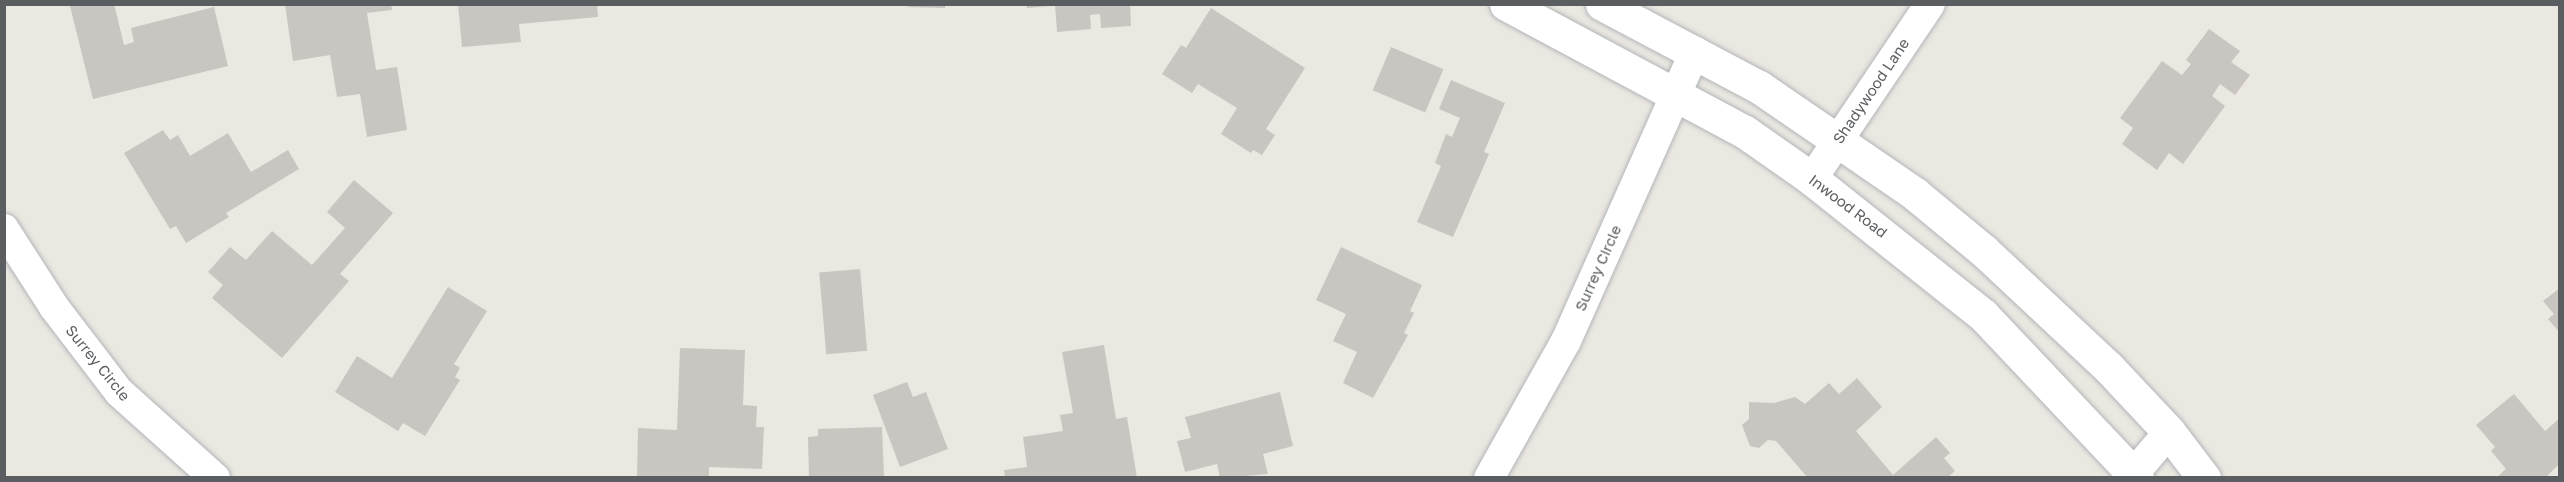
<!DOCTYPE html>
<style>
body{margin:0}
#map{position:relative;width:2564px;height:482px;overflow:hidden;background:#ebe8e2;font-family:"Golos Text",sans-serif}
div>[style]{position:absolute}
.building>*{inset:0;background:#c9c5c1;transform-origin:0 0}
.roads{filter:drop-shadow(0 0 2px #b3b5b8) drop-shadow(0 0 2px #b3b5b8)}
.minor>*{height:30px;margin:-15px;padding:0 15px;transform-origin:15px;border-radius:15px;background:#fff}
.secondary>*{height:33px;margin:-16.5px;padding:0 16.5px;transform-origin:16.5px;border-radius:16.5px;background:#fff}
span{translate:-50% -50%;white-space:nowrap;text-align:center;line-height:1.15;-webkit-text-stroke:6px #fff;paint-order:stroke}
.street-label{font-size:15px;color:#5b5e61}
.frame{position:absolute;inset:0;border:6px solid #5b5e61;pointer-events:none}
</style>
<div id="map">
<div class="building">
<div style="clip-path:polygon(77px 4px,114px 4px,124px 45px,134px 42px,131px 28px,214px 7px,228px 66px,93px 99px,70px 6px)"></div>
<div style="clip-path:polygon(285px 4px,391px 4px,392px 10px,367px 13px,376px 70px,397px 67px,407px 130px,367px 137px,360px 94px,337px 97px,330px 55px,293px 61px)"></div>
<div style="clip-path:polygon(458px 4px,597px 4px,598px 17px,519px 24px,521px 42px,462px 47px)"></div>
<div style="clip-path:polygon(908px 4px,945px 4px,945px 8px,908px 7px)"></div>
<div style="clip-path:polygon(1027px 4px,1050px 4px,1050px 6px,1027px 8px)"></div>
<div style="clip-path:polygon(1055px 4px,1130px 4px,1131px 26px,1101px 28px,1100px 14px,1090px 15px,1091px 29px,1057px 32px)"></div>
<div style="clip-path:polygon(1211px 8px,1305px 68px,1266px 129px,1275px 135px,1262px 155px,1253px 150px,1251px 153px,1221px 134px,1237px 108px,1198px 84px,1192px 93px,1162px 74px,1181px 45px,1186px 48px)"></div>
<div style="clip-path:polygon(2209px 29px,2240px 51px,2231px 62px,2250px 75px,2235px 95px,2220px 84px,2212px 96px,2225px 106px,2183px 164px,2169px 153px,2157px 170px,2122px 144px,2133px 128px,2120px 118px,2162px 61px,2182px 75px,2191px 64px,2186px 60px)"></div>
<div style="left:1391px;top:47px;width:57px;height:47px;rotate:23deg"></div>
<div style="clip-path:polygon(1451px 80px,1505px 103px,1484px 152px,1489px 154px,1453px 237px,1417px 222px,1441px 166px,1435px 163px,1446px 134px,1452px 137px,1460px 118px,1439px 109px)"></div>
<div style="clip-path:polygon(163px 130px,170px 140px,178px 135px,190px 156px,228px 133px,251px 172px,288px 150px,299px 169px,226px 213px,229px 217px,186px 243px,176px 226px,170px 229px,124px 153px)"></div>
<div style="clip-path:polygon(354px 180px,393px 213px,340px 274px,349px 281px,282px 358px,212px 298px,223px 285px,208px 272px,230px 247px,246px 260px,272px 231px,312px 265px,345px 228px,327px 212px)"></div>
<div style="clip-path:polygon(1341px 247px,1422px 285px,1410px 311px,1414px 313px,1404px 333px,1408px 335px,1373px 398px,1343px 383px,1357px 352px,1333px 341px,1346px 314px,1316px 300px)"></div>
<div style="left:860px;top:269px;width:82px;height:41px;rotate:85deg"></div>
<div style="clip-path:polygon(448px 287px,487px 311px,454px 364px,460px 368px,455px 377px,460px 380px,425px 436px,403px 423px,398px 431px,335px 392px,357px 356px,392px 378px)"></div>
<div style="clip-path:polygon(2560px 288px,2560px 333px,2548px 319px,2554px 314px,2543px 301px)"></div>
<div style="clip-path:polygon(1104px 345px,1116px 419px,1127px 417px,1137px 478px,1005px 478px,1004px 470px,1027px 467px,1023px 437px,1063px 431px,1060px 415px,1073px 413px,1062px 352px)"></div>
<div style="clip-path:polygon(680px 348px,745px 350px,743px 405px,757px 406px,756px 427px,764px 427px,762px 469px,709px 467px,709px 478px,637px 478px,638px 428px,677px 430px)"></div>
<div style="clip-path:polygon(1857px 378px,1882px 407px,1856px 431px,1893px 475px,1936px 437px,1950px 453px,1944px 458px,1955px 471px,1947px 478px,1808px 478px,1776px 441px,1768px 440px,1759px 448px,1750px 446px,1742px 425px,1749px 419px,1749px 402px,1774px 403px,1795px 397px,1805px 404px,1829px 383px,1839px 394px)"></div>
<div style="clip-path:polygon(907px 382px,913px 397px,926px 392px,948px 449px,900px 467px,873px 395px)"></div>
<div style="clip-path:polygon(1280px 392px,1293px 446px,1263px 454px,1268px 474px,1220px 478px,1217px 464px,1185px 472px,1177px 441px,1191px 438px,1185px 417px)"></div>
<div style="clip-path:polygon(2514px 394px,2545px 431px,2560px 418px,2560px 463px,2545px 478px,2496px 478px,2506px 469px,2491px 451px,2495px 447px,2476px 425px)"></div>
<div style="clip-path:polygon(882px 427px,884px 477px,809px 478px,808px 437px,818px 436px,818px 429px)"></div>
</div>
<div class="roads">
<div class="minor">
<div style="left:1812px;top:179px;width:211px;rotate:-56deg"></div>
<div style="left:4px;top:229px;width:93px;rotate:57.3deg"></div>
<div style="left:54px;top:307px;width:107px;rotate:52.6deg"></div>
<div style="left:119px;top:392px;width:129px;rotate:41.9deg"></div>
<div style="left:1489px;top:478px;width:157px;rotate:-60.7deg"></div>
<div style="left:1566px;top:341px;width:317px;rotate:-66deg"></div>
<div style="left:2130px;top:478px;width:60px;rotate:-49.7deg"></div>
</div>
<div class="secondary">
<div style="left:1506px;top:4px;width:271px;rotate:28.2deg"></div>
<div style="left:1745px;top:132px;width:82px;rotate:35deg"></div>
<div style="left:1812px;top:179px;width:218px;rotate:38.5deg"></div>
<div style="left:1983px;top:315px;width:224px;rotate:46.6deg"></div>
<div style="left:1602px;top:4px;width:178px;rotate:27.9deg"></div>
<div style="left:1759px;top:87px;width:189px;rotate:34.4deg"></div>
<div style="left:1915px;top:194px;width:89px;rotate:39.6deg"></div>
<div style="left:1984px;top:251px;width:170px;rotate:43.1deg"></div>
<div style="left:2108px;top:367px;width:89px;rotate:46.8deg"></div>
<div style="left:2169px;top:432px;width:58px;rotate:52.7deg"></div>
</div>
</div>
<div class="street-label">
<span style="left:1871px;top:91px;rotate:-56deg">Shadywood Lane</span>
<span style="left:1848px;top:206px;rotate:37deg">Inwood Road</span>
<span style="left:1598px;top:268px;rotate:-66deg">Surrey Circle</span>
<span style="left:98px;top:363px;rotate:51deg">Surrey Circle</span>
</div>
<div class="frame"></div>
</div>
